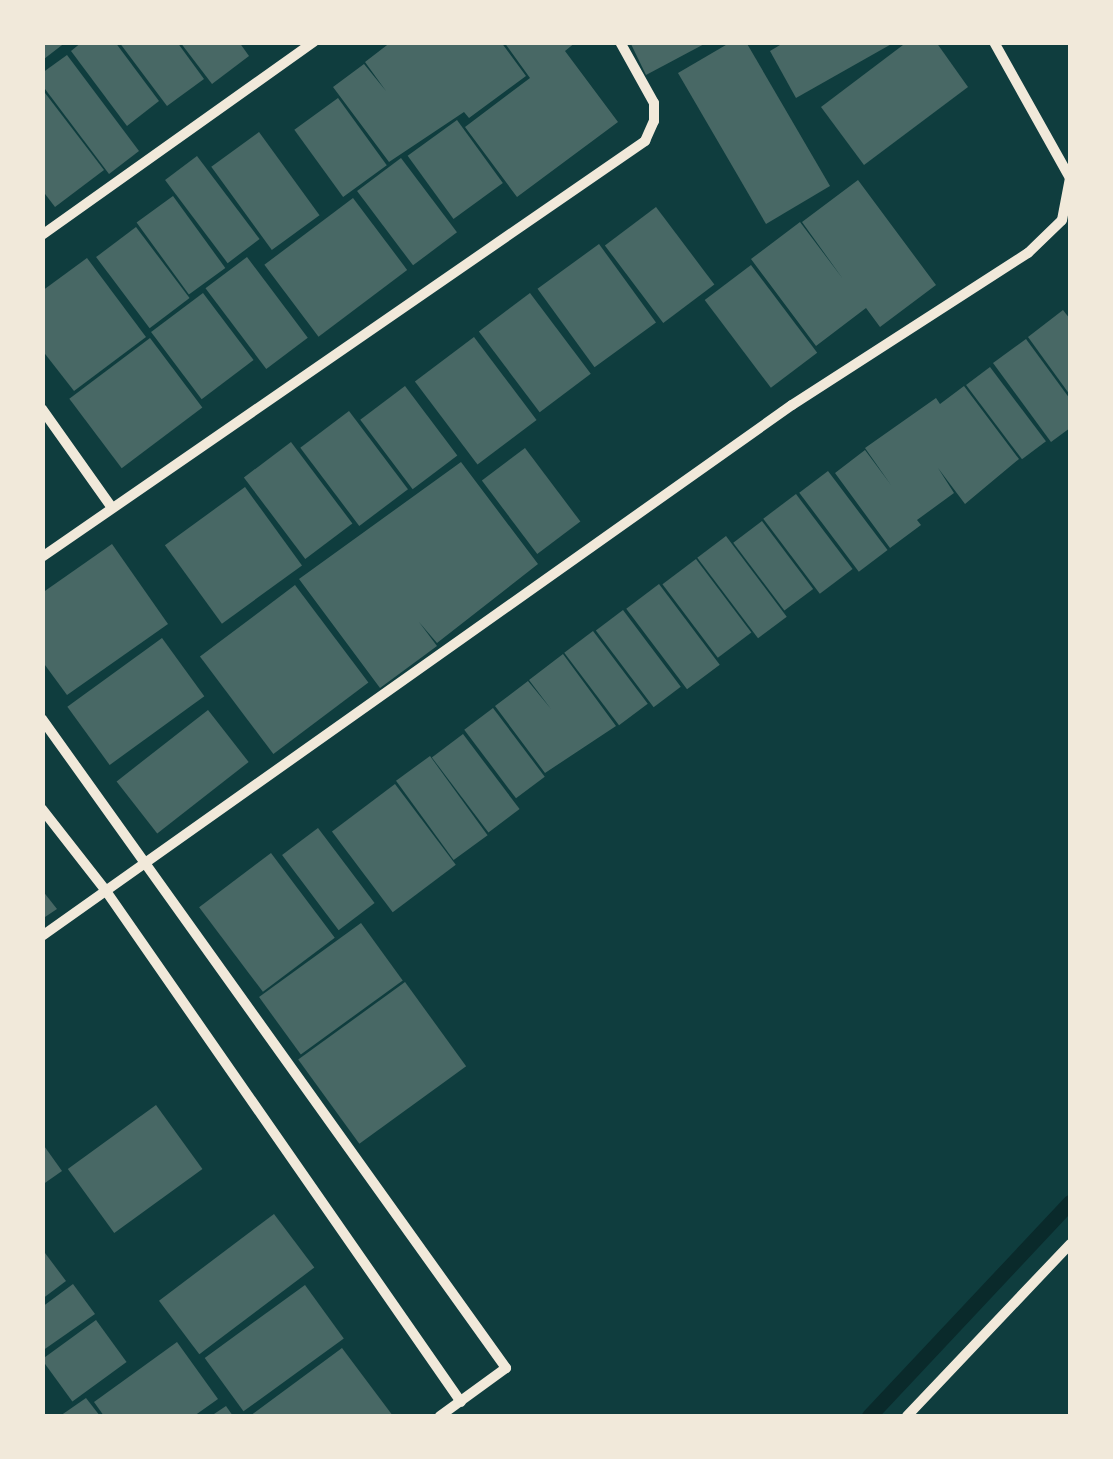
<!DOCTYPE html>
<style>
body{margin:0}
#map{position:relative;width:1113px;height:1459px;overflow:hidden;background:#0f3d3e;font-family:Raleway,sans-serif}
div>[style]{position:absolute}
.stream>*{height:15px;margin:-7.5px;padding:0 7.5px;transform-origin:7.5px;border-radius:7.5px;background:#0a2a2b}
.building>*{inset:0;background:#486865;transform-origin:0 0}
.minor>*{height:10px;margin:-5px;padding:0 5px;transform-origin:5px;border-radius:5px;background:#f1e9da}
span{translate:-50% -50%;white-space:nowrap;text-align:center;line-height:1.15;-webkit-text-stroke:10px #f1e9da;paint-order:stroke}
.frame{position:absolute;inset:0;border:45px solid #f1e9da;pointer-events:none}
</style>
<div id="map">
<div class="stream">
<div style="left:869px;top:1416px;width:294px;rotate:-46.8deg"></div>
</div>
<div class="building">
<div style="clip-path:polygon(42px 42px,66px 42px,44px 59px)"></div>
<div style="clip-path:polygon(82px 42px,115px 42px,159px 101px,127px 126px,71px 51px)"></div>
<div style="clip-path:polygon(119px 42px,177px 42px,204px 79px,167px 106px)"></div>
<div style="clip-path:polygon(180px 42px,239px 42px,249px 56px,212px 84px)"></div>
<div style="clip-path:polygon(391px 42px,501px 42px,526px 76px,469px 118px,464px 112px,389px 162px,333px 87px,364px 64px,386px 91px,365px 62px)"></div>
<div style="clip-path:polygon(504px 42px,576px 42px,565px 51px,618px 122px,517px 197px,465px 127px,530px 78px)"></div>
<div style="clip-path:polygon(630px 42px,708px 42px,646px 75px)"></div>
<div style="clip-path:polygon(731px 42px,746px 42px,830px 186px,766px 224px,678px 73px)"></div>
<div style="clip-path:polygon(785px 42px,895px 42px,796px 98px,770px 51px)"></div>
<div style="clip-path:polygon(907px 42px,936px 42px,968px 87px,864px 165px,821px 107px)"></div>
<div style="clip-path:polygon(67px 55px,139px 151px,109px 174px,42px 85px,42px 73px)"></div>
<div style="clip-path:polygon(42px 89px,104px 170px,55px 207px,42px 190px)"></div>
<div style="left:338px;top:98px;width:83px;height:54px;rotate:54deg"></div>
<div style="left:457px;top:120px;width:78px;height:61px;rotate:54deg"></div>
<div style="left:259px;top:132px;width:103px;height:59px;rotate:54deg"></div>
<div style="left:197px;top:156px;width:104px;height:40px;rotate:53deg"></div>
<div style="left:401px;top:158px;width:93px;height:55px;rotate:53deg"></div>
<div style="clip-path:polygon(858px 180px,936px 285px,880px 327px,866px 308px,816px 346px,751px 259px,800px 222px,843px 279px,802px 222px)"></div>
<div style="left:173px;top:196px;width:89px;height:45px;rotate:54deg"></div>
<div style="left:353px;top:198px;width:90px;height:111px;rotate:53deg"></div>
<div style="left:656px;top:207px;width:97px;height:64px;rotate:53deg"></div>
<div style="left:136px;top:227px;width:89px;height:50px;rotate:53deg"></div>
<div style="left:599px;top:244px;width:97px;height:76px;rotate:54deg"></div>
<div style="left:247px;top:257px;width:101px;height:52px;rotate:53deg"></div>
<div style="clip-path:polygon(87px 258px,146px 337px,74px 391px,42px 350px,42px 291px)"></div>
<div style="left:751px;top:265px;width:110px;height:58px;rotate:53deg"></div>
<div style="left:203px;top:293px;width:84px;height:65px;rotate:53deg"></div>
<div style="left:530px;top:293px;width:101px;height:64px;rotate:53deg"></div>
<div style="clip-path:polygon(1063px 310px,1070px 319px,1070px 395px,1028px 337px)"></div>
<div style="left:474px;top:337px;width:104px;height:74px;rotate:53deg"></div>
<div style="left:150px;top:338px;width:87px;height:101px;rotate:53deg"></div>
<div style="clip-path:polygon(1026px 339px,1070px 399px,1070px 428px,1051px 442px,993px 363px)"></div>
<div style="left:990px;top:367px;width:93px;height:30px;rotate:53deg"></div>
<div style="left:405px;top:386px;width:87px;height:56px;rotate:53deg"></div>
<div style="clip-path:polygon(964px 386px,1019px 459px,965px 504px,938px 468px,954px 493px,917px 520px,921px 525px,890px 548px,835px 473px,865px 450px,891px 485px,865px 448px,936px 398px,940px 404px)"></div>
<div style="left:349px;top:411px;width:98px;height:61px;rotate:53deg"></div>
<div style="left:291px;top:442px;width:102px;height:59px;rotate:53deg"></div>
<div style="left:525px;top:448px;width:92px;height:54px;rotate:53deg"></div>
<div style="clip-path:polygon(461px 462px,538px 564px,437px 643px,419px 622px,437px 646px,380px 688px,299px 579px)"></div>
<div style="left:828px;top:471px;width:99px;height:36px;rotate:53deg"></div>
<div style="left:245px;top:487px;width:97px;height:99px;rotate:54deg"></div>
<div style="left:796px;top:494px;width:94px;height:41px;rotate:53deg"></div>
<div style="left:762px;top:521px;width:85px;height:36px;rotate:53deg"></div>
<div style="left:726px;top:536px;width:101px;height:36px;rotate:53deg"></div>
<div style="clip-path:polygon(112px 544px,168px 624px,67px 695px,42px 661px,42px 593px)"></div>
<div style="left:696px;top:559px;width:92px;height:42px;rotate:53deg"></div>
<div style="left:659px;top:584px;width:101px;height:41px;rotate:53deg"></div>
<div style="left:295px;top:585px;width:122px;height:119px;rotate:53deg"></div>
<div style="left:623px;top:610px;width:96px;height:34px;rotate:53deg"></div>
<div style="left:593px;top:631px;width:91px;height:36px;rotate:53deg"></div>
<div style="left:162px;top:638px;width:72px;height:117px;rotate:54deg"></div>
<div style="clip-path:polygon(563px 654px,616px 726px,545px 773px,495px 706px,528px 681px,551px 709px,529px 680px)"></div>
<div style="left:493px;top:708px;width:86px;height:36px;rotate:53deg"></div>
<div style="left:208px;top:710px;width:66px;height:116px;rotate:52deg"></div>
<div style="left:463px;top:734px;width:94px;height:39px;rotate:53deg"></div>
<div style="left:430px;top:756px;width:98px;height:42px;rotate:54deg"></div>
<div style="left:395px;top:784px;width:101px;height:79px;rotate:53deg"></div>
<div style="left:318px;top:828px;width:94px;height:45px;rotate:53deg"></div>
<div style="left:271px;top:853px;width:106px;height:90px;rotate:53deg"></div>
<div style="clip-path:polygon(42px 890px,57px 909px,42px 919px)"></div>
<div style="left:361px;top:923px;width:71px;height:126px;rotate:54deg"></div>
<div style="left:405px;top:982px;width:104px;height:132px;rotate:54deg"></div>
<div style="left:156px;top:1105px;width:79px;height:109px;rotate:54deg"></div>
<div style="clip-path:polygon(42px 1143px,62px 1171px,42px 1185px)"></div>
<div style="left:274px;top:1214px;width:67px;height:144px;rotate:53deg"></div>
<div style="clip-path:polygon(42px 1249px,66px 1281px,42px 1299px)"></div>
<div style="clip-path:polygon(73px 1284px,95px 1314px,42px 1351px,42px 1307px)"></div>
<div style="left:305px;top:1285px;width:66px;height:124px;rotate:54deg"></div>
<div style="left:96px;top:1320px;width:52px;height:67px;rotate:54deg"></div>
<div style="clip-path:polygon(177px 1342px,218px 1399px,194px 1416px,104px 1416px,94px 1402px)"></div>
<div style="clip-path:polygon(342px 1348px,393px 1416px,250px 1416px)"></div>
<div style="clip-path:polygon(86px 1398px,100px 1416px,60px 1416px)"></div>
<div style="clip-path:polygon(226px 1406px,233px 1416px,211px 1416px)"></div>
</div>
<div class="minor">
<div style="left:42px;top:235px;width:334px;rotate:-35.4deg"></div>
<div style="left:42px;top:409px;width:121px;rotate:54.7deg"></div>
<div style="left:42px;top:557px;width:733px;rotate:-34.6deg"></div>
<div style="left:645px;top:141px;width:22px;rotate:-66deg"></div>
<div style="left:654px;top:121px;width:18px;rotate:-90deg"></div>
<div style="left:654px;top:103px;width:70px;rotate:-119.1deg"></div>
<div style="left:42px;top:719px;width:798px;rotate:54.44deg"></div>
<div style="left:506px;top:1368px;width:82px;rotate:144deg"></div>
<div style="left:42px;top:809px;width:104px;rotate:52deg"></div>
<div style="left:106px;top:891px;width:622px;rotate:55.21deg"></div>
<div style="left:42px;top:936px;width:919px;rotate:-35.3deg"></div>
<div style="left:792px;top:405px;width:281px;rotate:-32.8deg"></div>
<div style="left:1028px;top:253px;width:47px;rotate:-44.1deg"></div>
<div style="left:1062px;top:220px;width:43px;rotate:-79.2deg"></div>
<div style="left:1070px;top:178px;width:156px;rotate:-119.2deg"></div>
<div style="left:907px;top:1416px;width:237px;rotate:-46.5deg"></div>
</div>
<div class="frame"></div>
</div>
